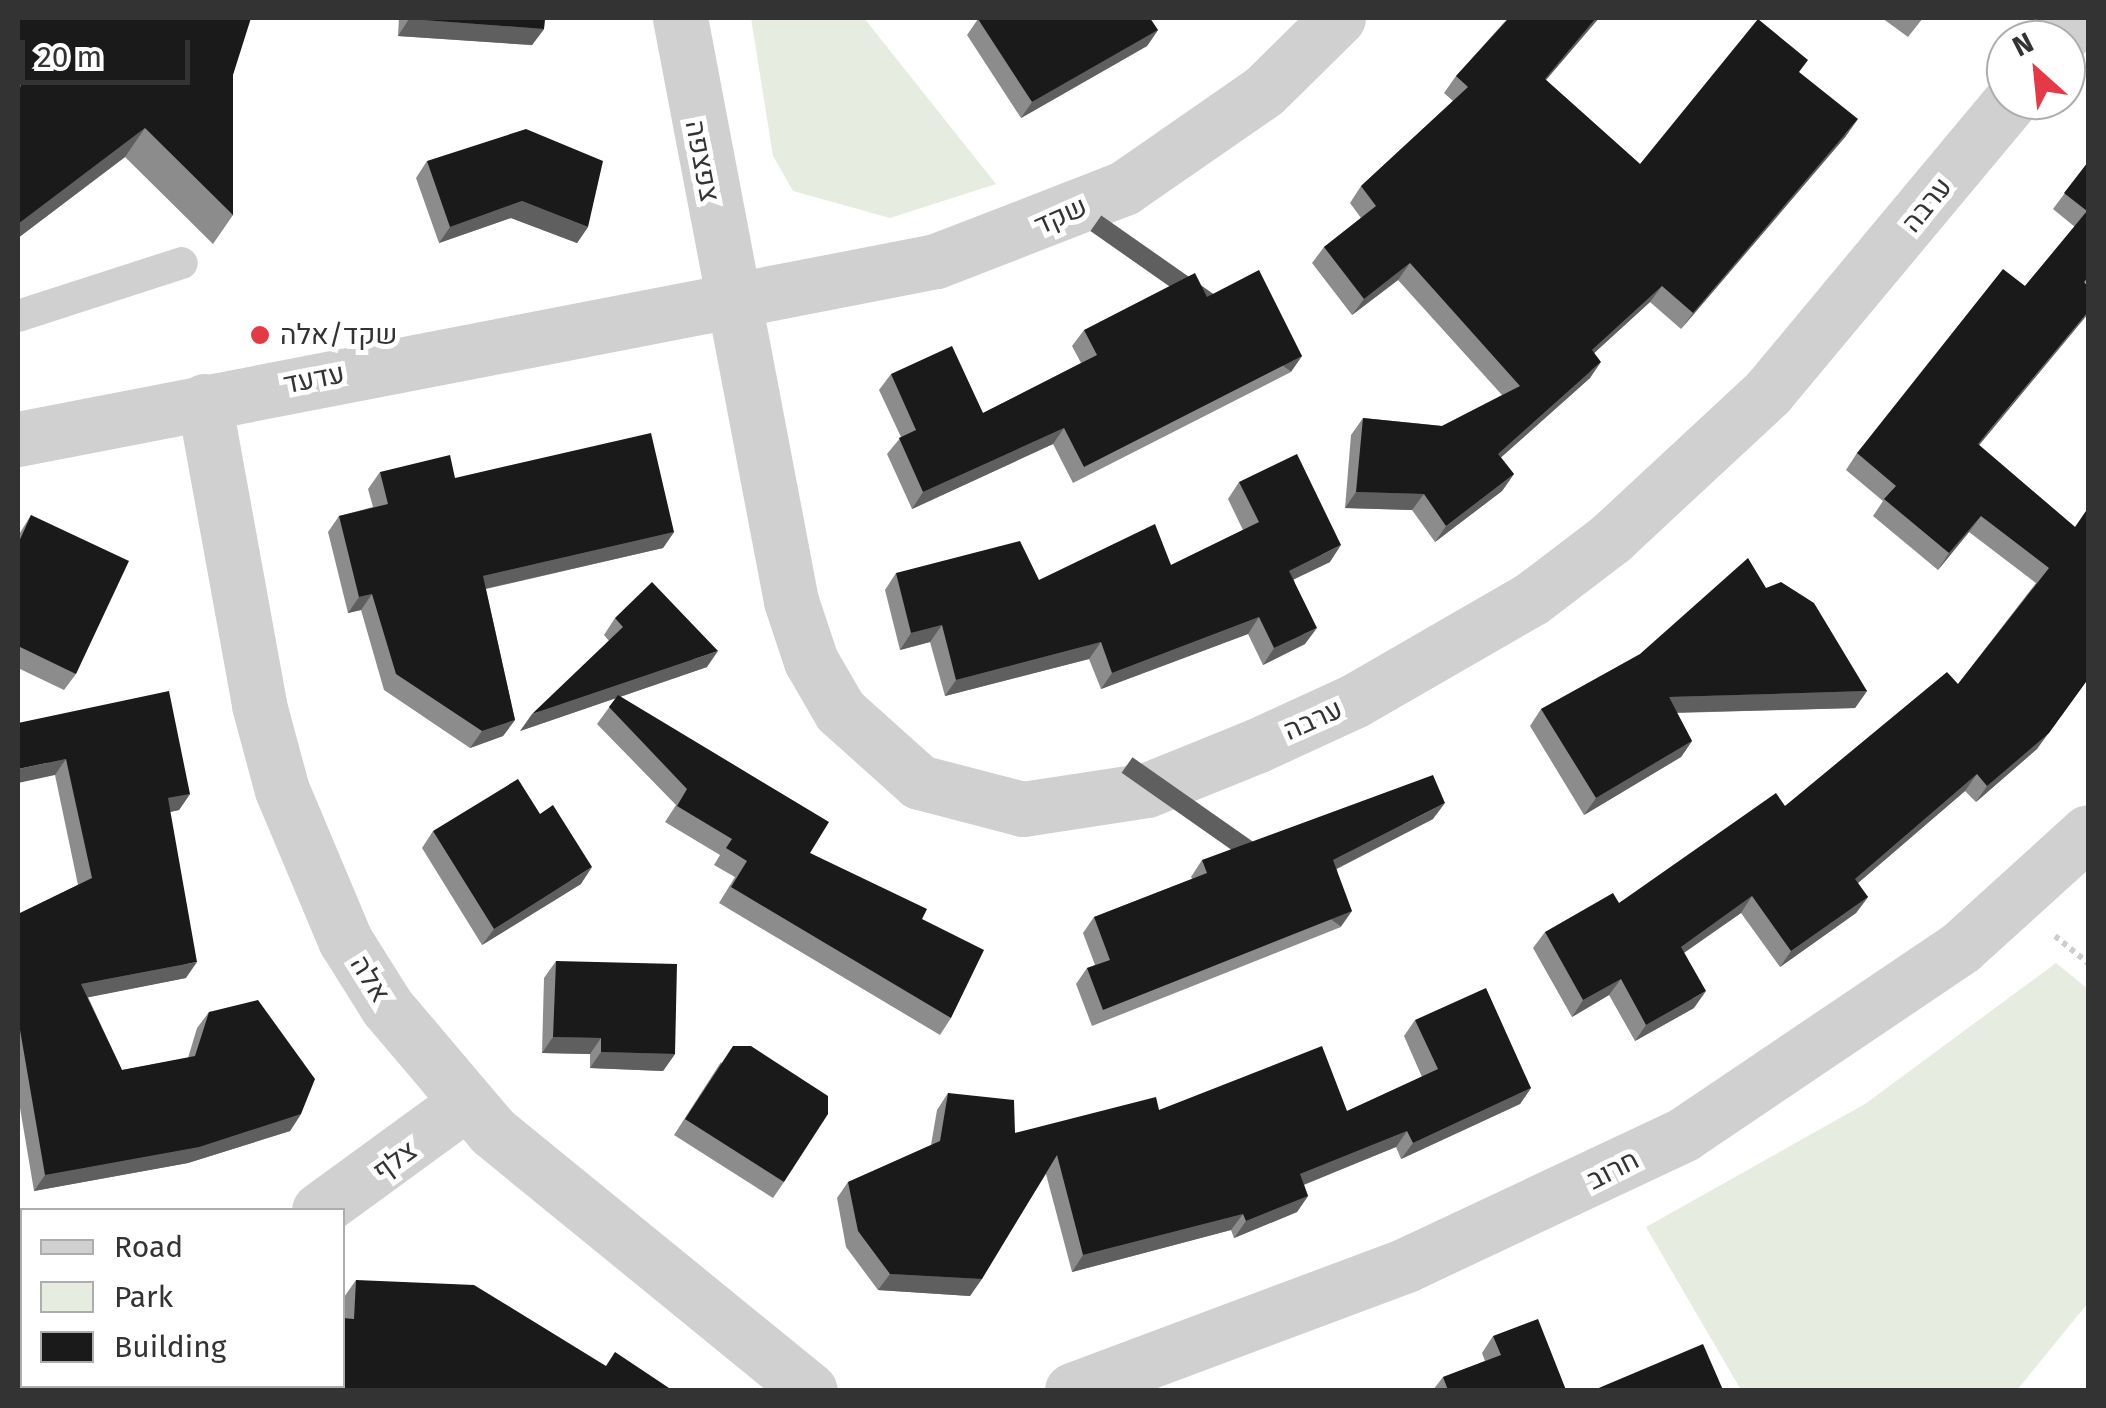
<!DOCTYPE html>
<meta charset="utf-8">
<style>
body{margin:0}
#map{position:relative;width:2106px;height:1408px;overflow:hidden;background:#fff;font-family:"Fira Sans",Heebo,sans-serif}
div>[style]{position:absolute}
.green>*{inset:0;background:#e6ecdf}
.path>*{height:6px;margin-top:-3px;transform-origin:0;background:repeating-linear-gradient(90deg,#cdcdcd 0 5px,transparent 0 10px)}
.lane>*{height:32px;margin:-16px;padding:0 16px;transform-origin:16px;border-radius:16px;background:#d0d0d0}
.street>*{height:55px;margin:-27.5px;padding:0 27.5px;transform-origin:27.5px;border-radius:27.5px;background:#d0d0d0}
.wall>*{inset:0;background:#8c8c8c}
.shaded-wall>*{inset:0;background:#5f5f5f;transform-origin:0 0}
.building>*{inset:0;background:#1a1a1a}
.dots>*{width:28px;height:28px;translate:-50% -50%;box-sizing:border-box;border:5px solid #fff;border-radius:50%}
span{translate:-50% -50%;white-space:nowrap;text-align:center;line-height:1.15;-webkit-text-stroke:10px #fff;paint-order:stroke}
.street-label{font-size:28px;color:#333}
.poi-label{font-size:28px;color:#333}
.left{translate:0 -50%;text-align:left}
.frame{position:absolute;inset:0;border:20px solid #333;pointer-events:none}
.legend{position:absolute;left:20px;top:1208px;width:325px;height:180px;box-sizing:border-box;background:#fff;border:2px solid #adadad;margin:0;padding:12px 18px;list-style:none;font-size:30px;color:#333}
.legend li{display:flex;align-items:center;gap:20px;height:50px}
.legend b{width:50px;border:2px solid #adadad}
.north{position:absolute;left:1986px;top:20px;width:100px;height:100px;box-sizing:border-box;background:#fff;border:2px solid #adadad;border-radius:50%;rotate:333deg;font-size:28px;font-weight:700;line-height:40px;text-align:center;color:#333}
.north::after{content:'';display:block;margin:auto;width:35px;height:45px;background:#e63946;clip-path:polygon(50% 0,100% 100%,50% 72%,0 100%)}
.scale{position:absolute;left:20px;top:40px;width:170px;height:45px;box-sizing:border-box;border:5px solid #333;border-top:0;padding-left:12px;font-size:30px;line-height:35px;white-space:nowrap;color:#333;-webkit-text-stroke:8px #fff;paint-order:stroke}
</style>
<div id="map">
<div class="green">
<div style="clip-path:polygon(751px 18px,864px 18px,996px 184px,890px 218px,793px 191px,773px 156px)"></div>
<div style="clip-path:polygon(2056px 963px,2088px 989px,2088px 1303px,2017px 1390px,1741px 1390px,1646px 1227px,1865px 1104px)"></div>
</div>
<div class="path">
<div style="left:2055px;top:936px;width:43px;rotate:39.3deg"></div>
</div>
<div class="lane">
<div style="left:18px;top:316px;width:172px;rotate:-17.9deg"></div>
</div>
<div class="street">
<div style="left:680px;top:18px;width:593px;rotate:79.22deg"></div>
<div style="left:791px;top:601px;width:63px;rotate:71.6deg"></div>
<div style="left:811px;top:661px;width:58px;rotate:59.9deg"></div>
<div style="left:840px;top:711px;width:106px;rotate:41.9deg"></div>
<div style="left:919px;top:782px;width:107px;rotate:14.6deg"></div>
<div style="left:1023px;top:809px;width:125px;rotate:-8.7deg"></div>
<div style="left:1147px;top:790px;width:118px;rotate:-22deg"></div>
<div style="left:1256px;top:746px;width:108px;rotate:-24.7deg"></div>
<div style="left:1354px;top:701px;width:204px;rotate:-30deg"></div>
<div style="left:1531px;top:599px;width:101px;rotate:-37.3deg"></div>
<div style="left:1611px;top:538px;width:214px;rotate:-42.9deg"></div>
<div style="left:1768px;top:392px;width:380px;rotate:-50.2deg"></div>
<div style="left:2059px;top:40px;width:28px;rotate:-51deg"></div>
<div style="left:204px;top:401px;width:309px;rotate:79.7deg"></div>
<div style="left:259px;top:705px;width:88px;rotate:74.9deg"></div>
<div style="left:282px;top:790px;width:163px;rotate:67.2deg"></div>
<div style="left:345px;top:940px;width:79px;rotate:57.9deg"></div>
<div style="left:387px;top:1007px;width:162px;rotate:49.7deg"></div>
<div style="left:492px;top:1131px;width:410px;rotate:39.2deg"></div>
<div style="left:18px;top:439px;width:935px;rotate:-10.97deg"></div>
<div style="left:936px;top:261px;width:202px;rotate:-21.2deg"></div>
<div style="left:1124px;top:188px;width:170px;rotate:-34.7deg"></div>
<div style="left:1264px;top:91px;width:104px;rotate:-44.6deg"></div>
<div style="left:319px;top:1210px;width:182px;rotate:-36.1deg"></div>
<div style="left:18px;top:1281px;width:4px;rotate:-14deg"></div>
<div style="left:1072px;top:1390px;width:357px;rotate:-20.5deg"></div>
<div style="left:1406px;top:1265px;width:307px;rotate:-25.2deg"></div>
<div style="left:1684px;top:1134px;width:334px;rotate:-34deg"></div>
<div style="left:1961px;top:947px;width:171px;rotate:-42.2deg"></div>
</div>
<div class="wall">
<div style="clip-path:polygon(18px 18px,233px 75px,233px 215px,213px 244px,125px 157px,18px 238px)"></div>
<div style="clip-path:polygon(399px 18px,545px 18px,544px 29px,532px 45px,398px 36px)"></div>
<div style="clip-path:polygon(1508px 18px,1599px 18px,1546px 80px,1640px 164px,1799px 72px,1846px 136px,1681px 329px,1650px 302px,1594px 353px,1590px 378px,1501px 457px,1514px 474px,1502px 491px,1435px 542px,1412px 510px,1345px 508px,1351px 435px,1363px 418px,1442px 426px,1502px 395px,1398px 280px,1352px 315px,1312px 263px,1324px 247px,1361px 218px,1350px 203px,1361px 186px,1453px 101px,1444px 93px,1456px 76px)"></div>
<div style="clip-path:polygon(1882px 18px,1923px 18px,1908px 37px)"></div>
<div style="clip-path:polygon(978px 19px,1158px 30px,1147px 46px,1021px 118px,967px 35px)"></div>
<div style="clip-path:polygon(427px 161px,588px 227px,577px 243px,511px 218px,439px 243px,416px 178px)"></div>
<div style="clip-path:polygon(2088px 162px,2088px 279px,1979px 445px,2075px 527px,2037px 749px,1976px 802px,1965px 791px,1858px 883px,1868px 897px,1856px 913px,1780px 967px,1741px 913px,1684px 953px,1694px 1008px,1635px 1041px,1609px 995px,1572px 1017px,1533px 948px,1545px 932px,1619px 903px,1785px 806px,1958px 684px,2036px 583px,1969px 532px,1938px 570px,1873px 516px,1883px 501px,1846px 470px,1857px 453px,2025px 286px,2075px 227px,2053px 209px)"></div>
<div style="clip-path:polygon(1207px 297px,1302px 356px,1291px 372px,1073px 483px,1053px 444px,912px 509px,887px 454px,901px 437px,879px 390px,891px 374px,983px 413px,1081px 363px,1072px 346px,1084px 330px)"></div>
<div style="clip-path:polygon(380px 472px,455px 478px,674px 532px,663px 548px,486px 589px,515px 720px,503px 736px,470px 748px,384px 690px,361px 610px,348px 613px,328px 532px,339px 516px,373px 507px,368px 489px)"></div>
<div style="clip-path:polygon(1239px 482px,1330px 562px,1294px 579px,1305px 644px,1263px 665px,1248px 634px,1101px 689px,1089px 659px,945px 696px,930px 642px,900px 650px,885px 590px,896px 573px,1039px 580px,1171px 565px,1243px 530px,1228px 499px)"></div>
<div style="clip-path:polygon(31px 515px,76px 674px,64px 690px,18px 668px,18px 536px)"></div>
<div style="clip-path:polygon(1766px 588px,1867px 691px,1855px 708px,1677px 713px,1692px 741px,1681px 757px,1584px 815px,1530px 726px,1541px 709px)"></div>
<div style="clip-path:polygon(615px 618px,707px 667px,620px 697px,810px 853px,922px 919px,951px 1018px,940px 1035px,719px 903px,735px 877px,714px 865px,720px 855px,665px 822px,676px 805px,597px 724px,616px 698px,520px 731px,609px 641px,604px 635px)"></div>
<div style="clip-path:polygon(18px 723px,190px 794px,179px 810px,170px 812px,186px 978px,88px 997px,122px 1070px,188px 1058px,197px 1028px,209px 1012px,301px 1114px,290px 1131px,188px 1163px,34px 1191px,18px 1096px,18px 914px,78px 885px,55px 775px)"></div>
<div style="clip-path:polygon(1433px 819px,1337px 869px,1341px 927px,1092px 1026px,1076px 984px,1087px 968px,1095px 965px,1083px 933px,1094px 917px,1192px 879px,1191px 877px,1202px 860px)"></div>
<div style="clip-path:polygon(433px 831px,581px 884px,482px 945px,422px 848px)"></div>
<div style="clip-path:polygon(556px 961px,675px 1054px,663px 1071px,590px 1068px,590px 1054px,542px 1053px,544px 978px)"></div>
<div style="clip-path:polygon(1415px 1020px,1531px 1088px,1520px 1104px,1401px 1159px,1396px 1147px,1304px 1184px,1308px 1196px,1297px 1212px,1234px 1238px,1231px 1230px,1072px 1272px,1046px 1174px,970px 1296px,878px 1290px,846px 1247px,837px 1198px,848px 1182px,931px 1145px,937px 1110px,948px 1093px,1015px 1133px,1159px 1110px,1347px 1111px,1422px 1077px,1404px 1036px)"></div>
<div style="clip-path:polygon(721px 1062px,784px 1182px,773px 1198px,674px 1135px)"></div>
<div style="clip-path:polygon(356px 1280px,606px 1366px,342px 1386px,342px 1300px)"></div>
<div style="clip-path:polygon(1493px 1336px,1566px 1390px,1433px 1390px,1443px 1377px,1485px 1361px,1482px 1353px)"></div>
</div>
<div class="shaded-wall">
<div style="clip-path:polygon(1596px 18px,1599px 18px,1533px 95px,1545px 79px)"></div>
<div style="clip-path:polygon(409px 19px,544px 29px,532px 45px,398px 36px)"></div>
<div style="clip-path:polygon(1158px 30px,1147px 46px,1021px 118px,1032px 102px)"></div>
<div style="clip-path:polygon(1858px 119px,1846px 136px,1681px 329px,1693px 313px)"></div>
<div style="clip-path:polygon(145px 128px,125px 157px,18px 238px,18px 224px)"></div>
<div style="clip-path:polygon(522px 201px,588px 227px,577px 243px,511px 218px,439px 243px,450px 227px)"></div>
<div style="clip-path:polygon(1410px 263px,1398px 280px,1352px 315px,1364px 299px)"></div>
<div style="clip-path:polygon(1662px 286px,1650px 302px,1580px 366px,1592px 350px)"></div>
<div style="clip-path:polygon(2088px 312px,2088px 314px,1966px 461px,1978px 444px)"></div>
<div style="left:1302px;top:356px;width:19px;height:245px;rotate:125deg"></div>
<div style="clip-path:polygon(1601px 362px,1590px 378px,1487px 470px,1498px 454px)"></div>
<div style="clip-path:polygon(1064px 428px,1053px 444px,912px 509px,923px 492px)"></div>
<div style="clip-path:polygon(1514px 474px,1502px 491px,1435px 542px,1446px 526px)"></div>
<div style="clip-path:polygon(1356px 492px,1424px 494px,1412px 510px,1345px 508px)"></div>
<div style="clip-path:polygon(1981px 516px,1969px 532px,1938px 570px,1949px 553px)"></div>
<div style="clip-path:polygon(674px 532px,663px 548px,471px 592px,483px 576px)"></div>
<div style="clip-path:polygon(1341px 545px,1330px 562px,1278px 587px,1289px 571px)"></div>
<div style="clip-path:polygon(372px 594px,361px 610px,348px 613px,359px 597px)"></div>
<div style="clip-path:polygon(1259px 617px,1248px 634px,1101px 689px,1112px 673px)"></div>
<div style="clip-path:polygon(942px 625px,930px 642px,900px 650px,911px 633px)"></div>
<div style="clip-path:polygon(1317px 628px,1305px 644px,1263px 665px,1274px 648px)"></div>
<div style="clip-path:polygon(1101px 642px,1089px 659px,945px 696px,956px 680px)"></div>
<div style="clip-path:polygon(718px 651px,707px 667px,520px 731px,532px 714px)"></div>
<div style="clip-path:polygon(2088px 679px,2037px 749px,1976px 802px,1987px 786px)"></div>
<div style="clip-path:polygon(1867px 691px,1855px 708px,1657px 713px,1669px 697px)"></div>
<div style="clip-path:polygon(515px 720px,503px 736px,470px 748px,482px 731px)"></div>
<div style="clip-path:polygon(1692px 741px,1681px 757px,1584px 815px,1596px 798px)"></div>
<div style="clip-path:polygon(66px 759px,55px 775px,18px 783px,18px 769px)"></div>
<div style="clip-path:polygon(1977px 774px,1965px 791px,1844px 895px,1855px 879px)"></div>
<div style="clip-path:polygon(190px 794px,179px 810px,156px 815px,168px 798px)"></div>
<div style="clip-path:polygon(1445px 803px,1433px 819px,1322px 876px,1333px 860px)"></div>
<div style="clip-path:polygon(592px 867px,581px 884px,482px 945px,494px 929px)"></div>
<div style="clip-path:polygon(1752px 896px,1741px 913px,1669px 963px,1681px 947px)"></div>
<div style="clip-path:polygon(1868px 897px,1856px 913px,1780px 967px,1791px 951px)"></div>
<div style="left:1352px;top:911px;width:19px;height:268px;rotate:125deg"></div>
<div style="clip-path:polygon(197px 962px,186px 978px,70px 1001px,81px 984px)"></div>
<div style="clip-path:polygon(1621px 979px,1609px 995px,1572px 1017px,1583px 1000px)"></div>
<div style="clip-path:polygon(1706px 991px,1694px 1008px,1635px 1041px,1646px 1025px)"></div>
<div style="clip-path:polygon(553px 1037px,601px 1038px,590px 1054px,542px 1053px)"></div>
<div style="clip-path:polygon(601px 1052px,675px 1054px,663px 1071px,590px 1068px)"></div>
<div style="clip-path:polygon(1531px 1088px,1520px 1104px,1401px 1159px,1413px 1143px)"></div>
<div style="clip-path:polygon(301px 1114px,290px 1131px,188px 1163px,34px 1191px,45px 1175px)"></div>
<div style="clip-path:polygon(1407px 1131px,1396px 1147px,1289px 1191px,1300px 1174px)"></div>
<div style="clip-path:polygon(1308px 1196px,1297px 1212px,1234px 1238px,1246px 1221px)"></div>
<div style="clip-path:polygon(1243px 1214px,1231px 1230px,1072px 1272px,1083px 1255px)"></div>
<div style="clip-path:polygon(890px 1274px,982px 1279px,970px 1296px,878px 1290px)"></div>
</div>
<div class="building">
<div style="clip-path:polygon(18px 18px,251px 18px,233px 75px,233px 215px,145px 128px,18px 224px,18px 96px,21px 84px,18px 78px)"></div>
<div style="clip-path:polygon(410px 18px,545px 18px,544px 29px,409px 19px)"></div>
<div style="clip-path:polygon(980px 18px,1150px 18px,1158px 30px,1032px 102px,978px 19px)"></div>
<div style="clip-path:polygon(1509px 18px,1596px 18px,1545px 79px,1640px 164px,1758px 19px,1808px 60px,1799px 72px,1858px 119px,1693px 313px,1662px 286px,1592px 350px,1601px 362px,1498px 454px,1514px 474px,1446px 526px,1424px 494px,1356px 492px,1363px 418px,1442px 426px,1520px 386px,1410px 263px,1364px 299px,1324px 247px,1376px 206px,1361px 186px,1468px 87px,1456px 76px)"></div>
<div style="clip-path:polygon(526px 129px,603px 161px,588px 227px,522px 201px,450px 227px,427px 161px)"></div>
<div style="clip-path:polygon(2088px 162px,2088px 277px,2084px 282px,2088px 286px,2088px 312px,1978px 444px,2075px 527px,2088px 508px,2088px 679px,2049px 733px,1987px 786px,1977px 774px,1855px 879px,1868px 897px,1791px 951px,1752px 896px,1681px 947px,1706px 991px,1646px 1025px,1621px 979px,1583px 1000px,1545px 932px,1613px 893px,1619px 903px,1776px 793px,1785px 806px,1947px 672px,1958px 684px,2049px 568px,1981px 516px,1949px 553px,1884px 499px,1896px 486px,1857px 453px,2003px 269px,2025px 286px,2087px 211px,2064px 193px)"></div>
<div style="clip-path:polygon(1259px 270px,1302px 356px,1084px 467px,1064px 428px,923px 492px,899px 438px,916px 430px,891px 374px,952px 346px,983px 413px,1097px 355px,1084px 330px,1195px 273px,1207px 297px)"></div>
<div style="clip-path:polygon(651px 433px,674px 532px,483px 576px,515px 720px,482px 731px,396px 674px,372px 594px,359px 597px,339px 516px,388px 504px,380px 472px,450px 455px,455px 478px)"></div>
<div style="clip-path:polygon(1297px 454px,1341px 545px,1289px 571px,1317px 628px,1274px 648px,1259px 617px,1112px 673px,1101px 642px,956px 680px,942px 625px,911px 633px,896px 573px,1020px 541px,1039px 580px,1155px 524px,1171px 565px,1259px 522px,1239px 482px)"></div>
<div style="clip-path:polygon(31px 515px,129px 561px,76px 674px,18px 646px,18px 544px)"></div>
<div style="clip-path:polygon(1748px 558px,1766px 588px,1781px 582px,1814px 603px,1867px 691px,1669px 697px,1692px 741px,1596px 798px,1541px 709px,1640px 654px)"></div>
<div style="clip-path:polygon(652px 582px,718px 651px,532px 714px,623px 627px,615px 618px)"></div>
<div style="clip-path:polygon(169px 691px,190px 794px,168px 798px,197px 962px,81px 984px,122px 1070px,195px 1056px,209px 1012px,258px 1000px,315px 1079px,301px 1114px,199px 1147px,45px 1175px,19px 1024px,18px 1025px,18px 914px,92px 878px,66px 759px,18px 769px,18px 723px)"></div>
<div style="clip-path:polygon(618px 695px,829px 822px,810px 853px,927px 909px,922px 919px,984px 950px,951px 1018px,731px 887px,747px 861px,726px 848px,732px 839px,677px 806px,687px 789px,609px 707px)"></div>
<div style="clip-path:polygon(1433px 775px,1445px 803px,1333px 860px,1352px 911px,1103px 1010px,1087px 968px,1110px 960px,1094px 917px,1207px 873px,1202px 860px)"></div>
<div style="clip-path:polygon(518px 779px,540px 814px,553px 805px,592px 867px,494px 929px,433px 831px)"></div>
<div style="clip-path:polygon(556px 961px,677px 964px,675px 1054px,601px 1052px,601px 1038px,553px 1037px)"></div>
<div style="clip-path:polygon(1486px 988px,1531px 1088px,1413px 1143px,1407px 1131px,1300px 1174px,1308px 1196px,1246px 1221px,1243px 1214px,1083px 1255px,1057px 1155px,982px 1279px,890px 1274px,858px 1231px,848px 1182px,940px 1141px,948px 1093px,1014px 1100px,1015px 1133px,1156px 1097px,1159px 1110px,1322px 1046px,1347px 1111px,1438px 1069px,1415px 1020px)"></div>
<div style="clip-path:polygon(733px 1046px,751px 1046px,828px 1096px,828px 1114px,784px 1182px,685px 1119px)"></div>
<div style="clip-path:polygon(356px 1280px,474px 1285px,606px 1366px,615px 1352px,672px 1390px,18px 1390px,18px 1359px,22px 1358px,22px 1386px,342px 1386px,342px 1318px,354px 1319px)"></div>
<div style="clip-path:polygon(1538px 1319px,1566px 1390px,1448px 1390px,1443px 1377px,1501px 1355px,1493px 1336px)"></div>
<div style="clip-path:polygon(1703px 1344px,1723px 1390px,1594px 1390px)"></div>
</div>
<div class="dots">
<div style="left:260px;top:335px;background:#e63946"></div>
</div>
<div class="street-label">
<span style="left:702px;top:161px;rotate:79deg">צפצפה</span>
<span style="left:1927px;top:205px;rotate:-51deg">ערבה</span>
<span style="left:1061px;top:216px;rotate:-24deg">שקד</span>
<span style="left:314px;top:379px;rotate:-11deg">עדעד</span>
<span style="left:1313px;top:720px;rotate:-24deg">ערבה</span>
<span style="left:370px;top:979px;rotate:58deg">אלה</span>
<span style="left:395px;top:1161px;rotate:-36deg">צלף</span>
<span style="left:1613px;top:1170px;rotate:-27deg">חרוב</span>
</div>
<div class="poi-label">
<span class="left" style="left:280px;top:335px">שקד/אלה</span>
</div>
<div class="frame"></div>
<ul class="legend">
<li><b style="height:12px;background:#d0d0d0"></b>Road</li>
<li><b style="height:28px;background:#e6ecdf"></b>Park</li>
<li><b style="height:28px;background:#1a1a1a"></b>Building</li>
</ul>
<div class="north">N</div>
<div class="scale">20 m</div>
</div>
